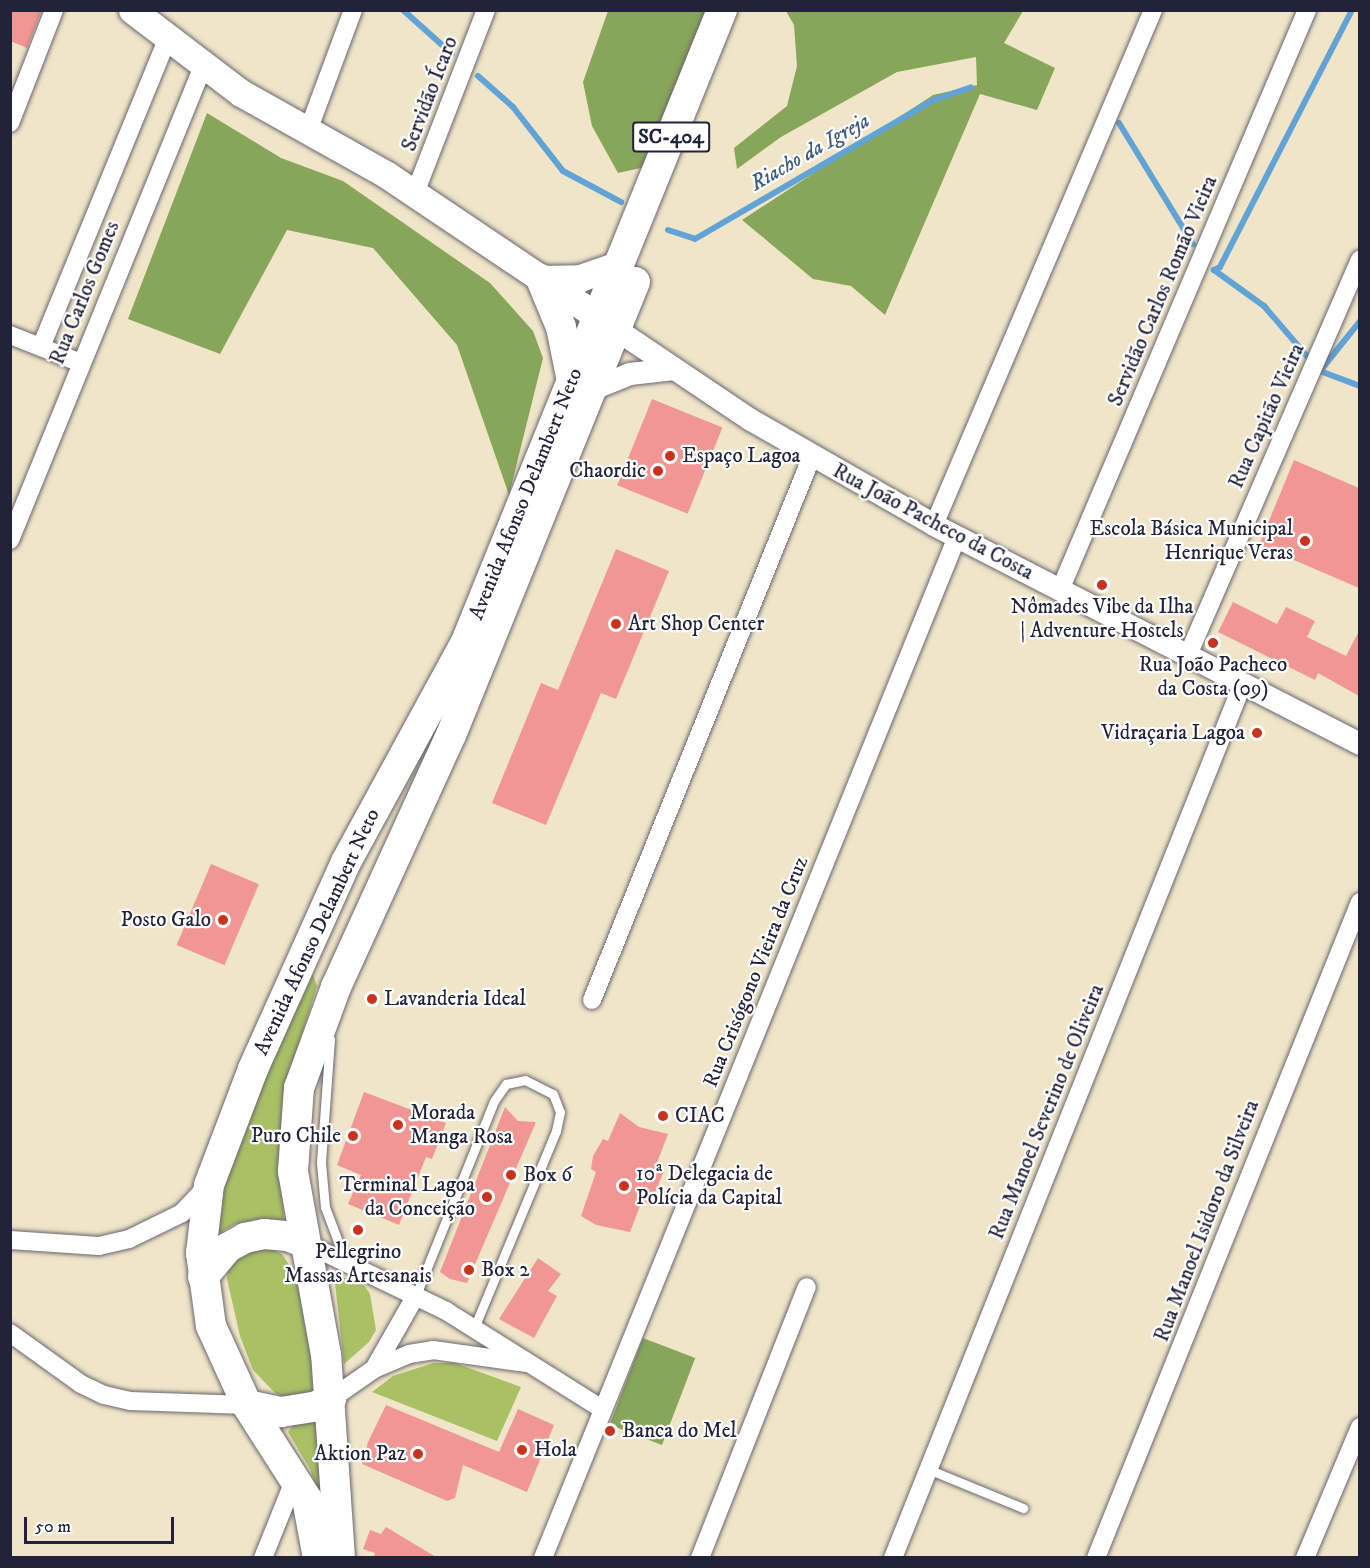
<!DOCTYPE html>
<meta charset="utf-8">
<style>
body{margin:0}
#map{position:relative;width:1370px;height:1568px;overflow:hidden;background:#f0e5c9;font-family:"IM FELL DW Pica",serif}
div>[style]{position:absolute}
.green>*{inset:0;background:#aac065}
.forest>*{inset:0;background:#87a65a;transform-origin:0 0}
.stream>*{height:6px;margin:-3px;padding:0 3px;transform-origin:3px;border-radius:3px;background:#61a3d5}
.building>*{inset:0;background:#f09793;transform-origin:0 0}
.roads{filter:drop-shadow(0 0 2px #6a666d) drop-shadow(0 0 2px #6a666d)}
.service>*{height:9px;margin:-4.5px;padding:0 4.5px;transform-origin:4.5px;border-radius:4.5px;background:#fff}
.minor>*{height:18px;margin:-9px;padding:0 9px;transform-origin:9px;border-radius:9px;background:#fff}
.tertiary>*{height:22px;margin:-11px;padding:0 11px;transform-origin:11px;border-radius:11px;background:#fff}
.secondary>*{height:27px;margin:-13.5px;padding:0 13.5px;transform-origin:13.5px;border-radius:13.5px;background:#fff}
.primary>*{height:30px;margin:-15px;padding:0 15px;transform-origin:15px;border-radius:15px;background:#fff}
.dots>*{width:16px;height:16px;translate:-50% -50%;box-sizing:border-box;border:3px solid #fff;border-radius:50%}
span{translate:-50% -50%;white-space:nowrap;text-align:center;line-height:1.15;-webkit-text-stroke:4.5px #fff;paint-order:stroke}
.shield-label span{padding:2px 4px;background:#fff;border:2px solid;border-radius:4px;-webkit-text-stroke-width:0}
.shield-label{font-size:20px;color:#22223b;font-weight:700}
.street-label{font-size:21px;color:#22223b}
.poi-label{font-size:21px;color:#22223b}
.left{translate:0 -50%;text-align:left}
.right{translate:-100% -50%;text-align:right}
.water-label{font-size:22px;color:#3e5c80;font-style:italic}
.frame{position:absolute;inset:0;border:12px solid #22223b;pointer-events:none}
.scale{position:absolute;left:24px;top:1517px;width:150px;height:27px;box-sizing:border-box;border:3px solid #22223b;border-top:0;padding-left:8px;font-size:18px;line-height:21px;white-space:nowrap;color:#22223b;-webkit-text-stroke:4px #fff;paint-order:stroke}
</style>
<div id="map">
<div class="green">
<div style="clip-path:polygon(313px 974px,317px 986px,285px 1089px,279px 1144px,284px 1218px,280px 1223px,256px 1220px,235px 1224px,219px 1233px,219px 1204px,235px 1145px)"></div>
<div style="clip-path:polygon(245px 1249px,271px 1249px,282px 1254px,297px 1277px,308px 1316px,315px 1392px,290px 1398px,276px 1394px,253px 1370px,240px 1336px,227px 1279px,228px 1266px)"></div>
<div style="clip-path:polygon(334px 1274px,363px 1284px,370px 1294px,376px 1330px,369px 1342px,344px 1364px)"></div>
<div style="clip-path:polygon(433px 1363px,455px 1363px,521px 1387px,497px 1441px,372px 1392px,393px 1376px)"></div>
<div style="clip-path:polygon(324px 1418px,327px 1518px,310px 1469px,288px 1432px,296px 1422px)"></div>
</div>
<div class="forest">
<div style="clip-path:polygon(608px 11px,709px 11px,645px 167px,618px 173px,592px 126px,583px 82px)"></div>
<div style="clip-path:polygon(786px 11px,1023px 11px,1004px 43px,1055px 68px,1037px 110px,980px 94px,885px 315px,851px 286px,813px 279px,742px 220px,933px 95px,977px 85px,976px 57px,897px 72px,781px 137px,737px 169px,734px 148px,787px 106px,797px 66px,794px 25px)"></div>
<div style="clip-path:polygon(207px 113px,281px 158px,343px 181px,490px 283px,533px 331px,543px 358px,509px 495px,457px 345px,373px 248px,287px 230px,220px 354px,128px 319px)"></div>
<div style="left:643px;top:1338px;width:56px;height:93px;rotate:21deg"></div>
</div>
<div class="stream">
<div style="left:403px;top:10px;width:66px;rotate:41.9deg"></div>
<div style="left:1352px;top:10px;width:289px;rotate:117.2deg"></div>
<div style="left:1220px;top:267px;width:7px;rotate:153deg"></div>
<div style="left:1214px;top:270px;width:62px;rotate:35.8deg"></div>
<div style="left:1264px;top:306px;width:86px;rotate:49.3deg"></div>
<div style="left:1320px;top:371px;width:43px;rotate:20.6deg"></div>
<div style="left:478px;top:76px;width:47px;rotate:41.5deg"></div>
<div style="left:513px;top:107px;width:81px;rotate:52deg"></div>
<div style="left:563px;top:171px;width:66px;rotate:28.1deg"></div>
<div style="left:1119px;top:123px;width:142px;rotate:58.6deg"></div>
<div style="left:668px;top:230px;width:28px;rotate:18deg"></div>
<div style="left:695px;top:239px;width:276px;rotate:-30.2deg"></div>
<div style="left:934px;top:100px;width:39px;rotate:-19deg"></div>
<div style="left:1320px;top:371px;width:64px;rotate:-51.3deg"></div>
</div>
<div class="building">
<div style="clip-path:polygon(10px 10px,42px 10px,27px 48px,10px 41px)"></div>
<div style="left:652px;top:399px;width:76px;height:93px;rotate:22deg"></div>
<div style="clip-path:polygon(1294px 460px,1359px 488px,1359px 588px,1259px 545px)"></div>
<div style="clip-path:polygon(616px 549px,669px 571px,616px 699px,601px 693px,546px 825px,492px 803px,541px 683px,558px 690px)"></div>
<div style="clip-path:polygon(1233px 602px,1277px 624px,1286px 607px,1315px 621px,1307px 637px,1346px 656px,1359px 631px,1359px 696px,1318px 673px,1315px 680px,1218px 632px)"></div>
<div style="left:211px;top:864px;width:52px;height:88px;rotate:23deg"></div>
<div style="clip-path:polygon(364px 1092px,446px 1123px,432px 1159px,426px 1157px,399px 1225px,348px 1204px,361px 1175px,337px 1165px)"></div>
<div style="clip-path:polygon(505px 1107px,518px 1121px,536px 1122px,467px 1283px,450px 1279px,440px 1272px)"></div>
<div style="clip-path:polygon(620px 1113px,639px 1127px,668px 1134px,655px 1168px,664px 1171px,650px 1205px,642px 1201px,630px 1232px,596px 1225px,581px 1216px,596px 1172px,591px 1169px,593px 1156px,603px 1139px,608px 1141px)"></div>
<div style="clip-path:polygon(538px 1258px,561px 1274px,548px 1291px,557px 1296px,534px 1338px,499px 1319px)"></div>
<div style="clip-path:polygon(386px 1405px,499px 1452px,518px 1409px,554px 1425px,527px 1492px,463px 1465px,455px 1498px,447px 1501px,362px 1464px,368px 1442px)"></div>
<div style="clip-path:polygon(386px 1527px,436px 1557px,374px 1557px,375px 1553px,363px 1549px,370px 1530px,381px 1534px)"></div>
</div>
<div class="roads">
<div class="service">
<div style="left:330px;top:1039px;width:124px;rotate:94.2deg"></div>
<div style="left:321px;top:1163px;width:44px;rotate:84.8deg"></div>
<div style="left:325px;top:1207px;width:57px;rotate:69.3deg"></div>
<div style="left:416px;top:1295px;width:209px;rotate:-68.1deg"></div>
<div style="left:494px;top:1101px;width:21px;rotate:-55deg"></div>
<div style="left:506px;top:1084px;width:19px;rotate:-12deg"></div>
<div style="left:525px;top:1080px;width:31px;rotate:27deg"></div>
<div style="left:553px;top:1094px;width:19px;rotate:69deg"></div>
<div style="left:560px;top:1112px;width:19px;rotate:102deg"></div>
<div style="left:556px;top:1131px;width:213px;rotate:112.6deg"></div>
<div style="left:928px;top:1469px;width:103px;rotate:22.3deg"></div>
</div>
<div class="minor">
<div style="left:10px;top:123px;width:121px;rotate:-68.7deg"></div>
<div style="left:308px;top:131px;width:129px;rotate:-69.6deg"></div>
<div style="left:415px;top:193px;width:196px;rotate:-68.8deg"></div>
<div style="left:10px;top:335px;width:76px;rotate:21.5deg"></div>
<div style="left:41px;top:347px;width:337px;rotate:-67.7deg"></div>
<div style="left:934px;top:525px;width:560px;rotate:-66.96deg"></div>
<div style="left:10px;top:540px;width:514px;rotate:-67.83deg"></div>
<div style="left:1060px;top:590px;width:630px;rotate:-66.93deg"></div>
<div style="left:1188px;top:655px;width:431px;rotate:-66.5deg"></div>
<div style="left:592px;top:1000px;width:587px;rotate:-67.98deg"></div>
<div style="left:10px;top:1240px;width:89px;rotate:3.9deg"></div>
<div style="left:99px;top:1246px;width:31px;rotate:-13deg"></div>
<div style="left:129px;top:1239px;width:59px;rotate:-26.1deg"></div>
<div style="left:182px;top:1213px;width:37px;rotate:-47deg"></div>
<div style="left:305px;top:1243px;width:157px;rotate:25.7deg"></div>
<div style="left:446px;top:1311px;width:184px;rotate:32.1deg"></div>
<div style="left:10px;top:1333px;width:87px;rotate:35.7deg"></div>
<div style="left:81px;top:1384px;width:25px;rotate:26deg"></div>
<div style="left:104px;top:1395px;width:27px;rotate:13deg"></div>
<div style="left:130px;top:1401px;width:117px;rotate:2deg"></div>
<div style="left:374px;top:1369px;width:85px;rotate:-60.4deg"></div>
<div style="left:331px;top:1399px;width:52px;rotate:-34.9deg"></div>
<div style="left:374px;top:1369px;width:38px;rotate:-23deg"></div>
<div style="left:409px;top:1354px;width:24px;rotate:-9deg"></div>
<div style="left:433px;top:1350px;width:93px;rotate:8deg"></div>
<div style="left:263px;top:1558px;width:88px;rotate:-68.1deg"></div>
<div style="left:543px;top:1558px;width:1102px;rotate:-67.93deg"></div>
<div style="left:700px;top:1558px;width:291px;rotate:-68.5deg"></div>
<div style="left:893px;top:1558px;width:942px;rotate:-68.2deg"></div>
<div style="left:1096px;top:1558px;width:707px;rotate:-68.08deg"></div>
<div style="left:1305px;top:1558px;width:142px;rotate:-67.2deg"></div>
</div>
<div class="tertiary">
<div style="left:617px;top:330px;width:161px;rotate:33.9deg"></div>
<div style="left:751px;top:420px;width:211px;rotate:29.8deg"></div>
<div style="left:934px;top:525px;width:479px;rotate:27.2deg"></div>
<div style="left:593px;top:389px;width:40px;rotate:-22deg"></div>
<div style="left:630px;top:374px;width:44px;rotate:-6.5deg"></div>
</div>
<div class="secondary">
<div style="left:132px;top:10px;width:137px;rotate:37.3deg"></div>
<div style="left:241px;top:93px;width:167px;rotate:29.3deg"></div>
<div style="left:387px;top:175px;width:276px;rotate:33.9deg"></div>
<div style="left:541px;top:279px;width:39px;rotate:-1deg"></div>
<div style="left:580px;top:278px;width:42px;rotate:-19.3deg"></div>
</div>
<div class="primary">
<div style="left:541px;top:279px;width:52px;rotate:67.4deg"></div>
<div style="left:561px;top:327px;width:55px;rotate:78.5deg"></div>
<div style="left:203px;top:1277px;width:38px;rotate:-50deg"></div>
<div style="left:227px;top:1248px;width:21px;rotate:-29deg"></div>
<div style="left:245px;top:1238px;width:19px;rotate:-12deg"></div>
<div style="left:264px;top:1234px;width:24px;rotate:5deg"></div>
<div style="left:288px;top:1236px;width:18px;rotate:22deg"></div>
<div style="left:247px;top:1405px;width:35px;rotate:12deg"></div>
<div style="left:281px;top:1412px;width:33px;rotate:-9deg"></div>
<div style="left:314px;top:1407px;width:19px;rotate:-25deg"></div>
<div style="left:318px;top:1558px;width:60px;rotate:-100.6deg"></div>
<div style="left:307px;top:1499px;width:112px;rotate:-122.6deg"></div>
<div style="left:247px;top:1405px;width:87px;rotate:-114.5deg"></div>
<div style="left:211px;top:1326px;width:74px;rotate:-97.8deg"></div>
<div style="left:201px;top:1253px;width:68px;rotate:-83.3deg"></div>
<div style="left:209px;top:1185px;width:124px;rotate:-69.2deg"></div>
<div style="left:253px;top:1069px;width:227px;rotate:-65.8deg"></div>
<div style="left:346px;top:862px;width:251px;rotate:-61.4deg"></div>
<div style="left:466px;top:642px;width:682px;rotate:-67.95deg"></div>
<div style="left:340px;top:1558px;width:203px;rotate:-93.9deg"></div>
<div style="left:326px;top:1355px;width:187px;rotate:-100.2deg"></div>
<div style="left:293px;top:1171px;width:83px;rotate:-85.9deg"></div>
<div style="left:299px;top:1088px;width:108px;rotate:-69.9deg"></div>
<div style="left:336px;top:987px;width:277px;rotate:-65.5deg"></div>
<div style="left:451px;top:735px;width:489px;rotate:-67.9deg"></div>
</div>
</div>
<div class="dots">
<div style="left:670px;top:456px;background:#c8321e"></div>
<div style="left:658px;top:471px;background:#c8321e"></div>
<div style="left:1305px;top:541px;background:#c8321e"></div>
<div style="left:1102px;top:585px;background:#c8321e"></div>
<div style="left:616px;top:624px;background:#c8321e"></div>
<div style="left:1213px;top:643px;background:#c8321e"></div>
<div style="left:1257px;top:733px;background:#c8321e"></div>
<div style="left:223px;top:920px;background:#c8321e"></div>
<div style="left:372px;top:999px;background:#c8321e"></div>
<div style="left:663px;top:1116px;background:#c8321e"></div>
<div style="left:398px;top:1125px;background:#c8321e"></div>
<div style="left:353px;top:1136px;background:#c8321e"></div>
<div style="left:511px;top:1175px;background:#c8321e"></div>
<div style="left:624px;top:1186px;background:#c8321e"></div>
<div style="left:487px;top:1197px;background:#c8321e"></div>
<div style="left:358px;top:1230px;background:#c8321e"></div>
<div style="left:469px;top:1270px;background:#c8321e"></div>
<div style="left:610px;top:1431px;background:#c8321e"></div>
<div style="left:522px;top:1450px;background:#c8321e"></div>
<div style="left:418px;top:1454px;background:#c8321e"></div>
</div>
<div class="shield-label">
<span style="left:671px;top:137px">SC-404</span>
</div>
<div class="street-label">
<span style="left:430px;top:94px;rotate:-69deg">Servidão Ícaro</span>
<span style="left:1163px;top:291px;rotate:-67deg">Servidão Carlos Romão Vieira</span>
<span style="left:85px;top:293px;rotate:-68deg">Rua Carlos Gomes</span>
<span style="left:1267px;top:416px;rotate:-66deg">Rua Capitão Vieira</span>
<span style="left:526px;top:494px;rotate:-68deg">Avenida Afonso Delambert Neto</span>
<span style="left:933px;top:522px;rotate:28deg">Rua João Pacheco da Costa</span>
<span style="left:317px;top:932px;rotate:-65deg">Avenida Afonso Delambert Neto</span>
<span style="left:756px;top:972px;rotate:-68deg">Rua Crisógono Vieira da Cruz</span>
<span style="left:1047px;top:1112px;rotate:-68deg">Rua Manoel Severino de Oliveira</span>
<span style="left:1207px;top:1221px;rotate:-69deg">Rua Manoel Isidoro da Silveira</span>
</div>
<div class="poi-label">
<span class="left" style="left:682px;top:456px">Espaço Lagoa</span>
<span class="right" style="left:646px;top:471px">Chaordic</span>
<span class="right" style="left:1293px;top:541px">Escola Básica Municipal<br>Henrique Veras</span>
<span style="left:1102px;top:619px">Nômades Vibe da Ilha<br>| Adventure Hostels</span>
<span class="left" style="left:628px;top:624px">Art Shop Center</span>
<span style="left:1213px;top:677px">Rua João Pacheco<br>da Costa (09)</span>
<span class="right" style="left:1245px;top:733px">Vidraçaria Lagoa</span>
<span class="right" style="left:211px;top:920px">Posto Galo</span>
<span class="left" style="left:384px;top:999px">Lavanderia Ideal</span>
<span class="left" style="left:410px;top:1125px">Morada<br>Manga Rosa</span>
<span class="left" style="left:675px;top:1116px">CIAC</span>
<span class="right" style="left:341px;top:1136px">Puro Chile</span>
<span class="left" style="left:636px;top:1186px">10ª Delegacia de<br>Polícia da Capital</span>
<span class="left" style="left:523px;top:1175px">Box 6</span>
<span class="right" style="left:475px;top:1197px">Terminal Lagoa<br>da Conceição</span>
<span style="left:358px;top:1264px">Pellegrino<br>Massas Artesanais</span>
<span class="left" style="left:481px;top:1270px">Box 2</span>
<span class="left" style="left:622px;top:1431px">Banca do Mel</span>
<span class="left" style="left:534px;top:1450px">Hola</span>
<span class="right" style="left:406px;top:1454px">Aktion Paz</span>
</div>
<div class="water-label">
<span style="left:810px;top:152px;rotate:-30deg">Riacho da Igreja</span>
</div>
<div class="frame"></div>
<div class="scale">50 m</div>
</div>
